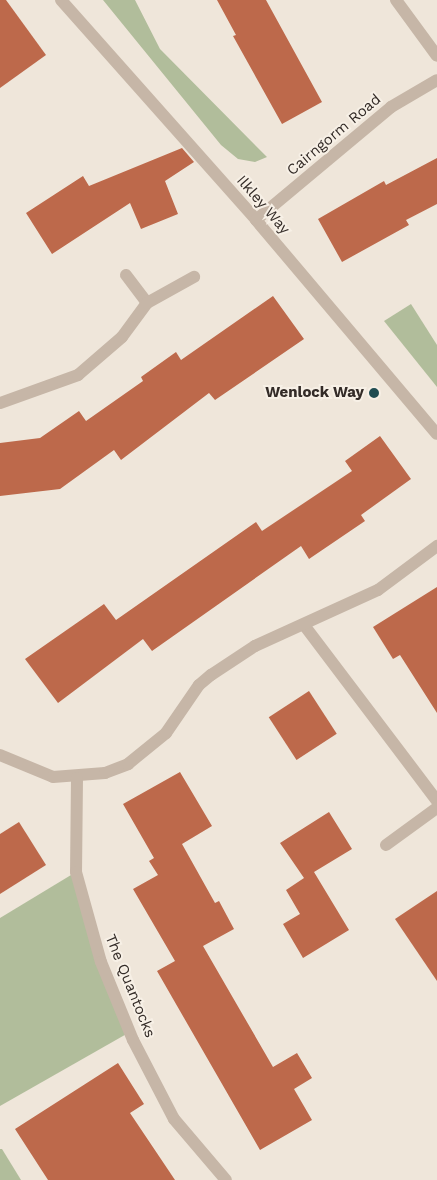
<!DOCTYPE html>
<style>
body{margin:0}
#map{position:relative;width:437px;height:1180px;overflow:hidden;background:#efe6da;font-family:"Work Sans",sans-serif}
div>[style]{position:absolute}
.green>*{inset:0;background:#b1bd9b}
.building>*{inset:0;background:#bd694b;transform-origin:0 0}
.street>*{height:12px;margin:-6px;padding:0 6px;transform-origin:6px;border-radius:6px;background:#c6b6a7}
.dots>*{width:14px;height:14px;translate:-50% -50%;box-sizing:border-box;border:2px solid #f7f0e6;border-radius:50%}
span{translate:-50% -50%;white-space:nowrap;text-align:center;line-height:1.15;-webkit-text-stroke:4px #f7f0e6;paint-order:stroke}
.street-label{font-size:15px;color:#332b27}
.poi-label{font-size:15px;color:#332b27;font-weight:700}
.right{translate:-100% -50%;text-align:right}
</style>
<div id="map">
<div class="green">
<div style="clip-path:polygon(103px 0,135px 0,160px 49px,267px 157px,255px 162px,238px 159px,221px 145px)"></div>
<div style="clip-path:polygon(411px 304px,437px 345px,437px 387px,384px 321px)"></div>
<div style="clip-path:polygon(76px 872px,130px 1032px,0 1106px,0 918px)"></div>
<div style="clip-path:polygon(0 1149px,2px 1149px,21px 1180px,0 1180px)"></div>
</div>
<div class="building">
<div style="clip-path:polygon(0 0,6px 0,46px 55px,0 88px)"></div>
<div style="clip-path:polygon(217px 0,266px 0,322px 102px,282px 124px,233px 36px,236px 35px)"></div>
<div style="clip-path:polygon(182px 148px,194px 162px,165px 181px,178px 214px,141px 229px,130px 203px,52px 254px,26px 213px,83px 176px,89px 186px)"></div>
<div style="clip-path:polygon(437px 158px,437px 204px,406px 220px,409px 225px,342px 262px,318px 219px,384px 181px,386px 185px)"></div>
<div style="clip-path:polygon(273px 296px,304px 339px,215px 400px,209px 393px,121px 460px,114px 450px,60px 489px,0 496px,0 443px,40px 438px,79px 411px,86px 421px,143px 381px,141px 377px,176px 352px,181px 360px)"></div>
<div style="clip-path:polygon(380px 436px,411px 479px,361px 515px,365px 521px,309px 559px,301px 546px,152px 651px,143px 639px,58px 703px,25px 659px,104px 604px,116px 620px,256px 522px,262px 531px,352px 471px,345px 461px)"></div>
<div style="clip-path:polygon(437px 587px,437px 713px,400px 655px,393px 659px,373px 627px)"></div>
<div style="left:309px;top:691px;width:51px;height:48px;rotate:57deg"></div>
<div style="clip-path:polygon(180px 772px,212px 826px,182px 844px,215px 903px,219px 901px,234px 929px,203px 946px,273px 1067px,297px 1053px,312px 1078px,294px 1089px,312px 1120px,260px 1150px,157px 971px,175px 961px,133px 889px,158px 875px,149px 861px,154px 858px,123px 804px)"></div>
<div style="clip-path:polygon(329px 812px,352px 849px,314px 872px,349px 930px,303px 958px,283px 924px,300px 914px,286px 890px,304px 878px,280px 843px)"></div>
<div style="clip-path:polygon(19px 822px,46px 865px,0 894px,0 834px)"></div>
<div style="clip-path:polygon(437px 891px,437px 981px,395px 919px)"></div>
<div style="clip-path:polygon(118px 1063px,144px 1104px,130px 1113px,175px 1180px,48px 1180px,15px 1129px)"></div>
</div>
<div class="street">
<div style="left:61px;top:0;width:294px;rotate:48.4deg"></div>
<div style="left:256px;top:220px;width:280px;rotate:49.8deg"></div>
<div style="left:396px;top:0;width:69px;rotate:53.8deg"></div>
<div style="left:256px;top:220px;width:176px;rotate:-39.9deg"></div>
<div style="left:391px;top:107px;width:53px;rotate:-30.4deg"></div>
<div style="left:126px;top:275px;width:35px;rotate:53deg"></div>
<div style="left:0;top:403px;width:83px;rotate:-19.7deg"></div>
<div style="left:78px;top:375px;width:58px;rotate:-40.8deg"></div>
<div style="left:122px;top:337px;width:42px;rotate:-53.7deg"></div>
<div style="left:147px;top:303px;width:54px;rotate:-29deg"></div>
<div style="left:304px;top:625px;width:221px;rotate:52.9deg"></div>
<div style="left:0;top:755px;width:57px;rotate:22.5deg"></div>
<div style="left:53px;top:777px;width:52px;rotate:-4.4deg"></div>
<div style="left:105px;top:773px;width:25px;rotate:-21deg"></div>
<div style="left:128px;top:764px;width:49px;rotate:-39.2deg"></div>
<div style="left:166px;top:733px;width:58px;rotate:-55.5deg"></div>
<div style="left:199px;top:685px;width:16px;rotate:-40deg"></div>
<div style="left:211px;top:675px;width:53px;rotate:-33.4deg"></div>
<div style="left:255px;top:646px;width:135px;rotate:-24.5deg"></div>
<div style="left:378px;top:590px;width:74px;rotate:-36.7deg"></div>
<div style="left:77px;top:778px;width:94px;rotate:90.6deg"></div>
<div style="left:76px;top:872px;width:93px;rotate:74.5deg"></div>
<div style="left:101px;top:962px;width:84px;rotate:67.7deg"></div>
<div style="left:133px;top:1040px;width:89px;rotate:62.6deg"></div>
<div style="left:174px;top:1119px;width:80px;rotate:49.6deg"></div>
<div style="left:386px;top:845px;width:63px;rotate:-36deg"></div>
</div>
<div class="dots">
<div style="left:374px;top:393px;background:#204d52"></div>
</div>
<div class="street-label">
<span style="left:334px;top:135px;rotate:-40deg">Cairngorm Road</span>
<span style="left:263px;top:205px;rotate:49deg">Ilkley Way</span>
<span style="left:130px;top:986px;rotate:68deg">The Quantocks</span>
</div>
<div class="poi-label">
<span class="right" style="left:364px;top:393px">Wenlock Way</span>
</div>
</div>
